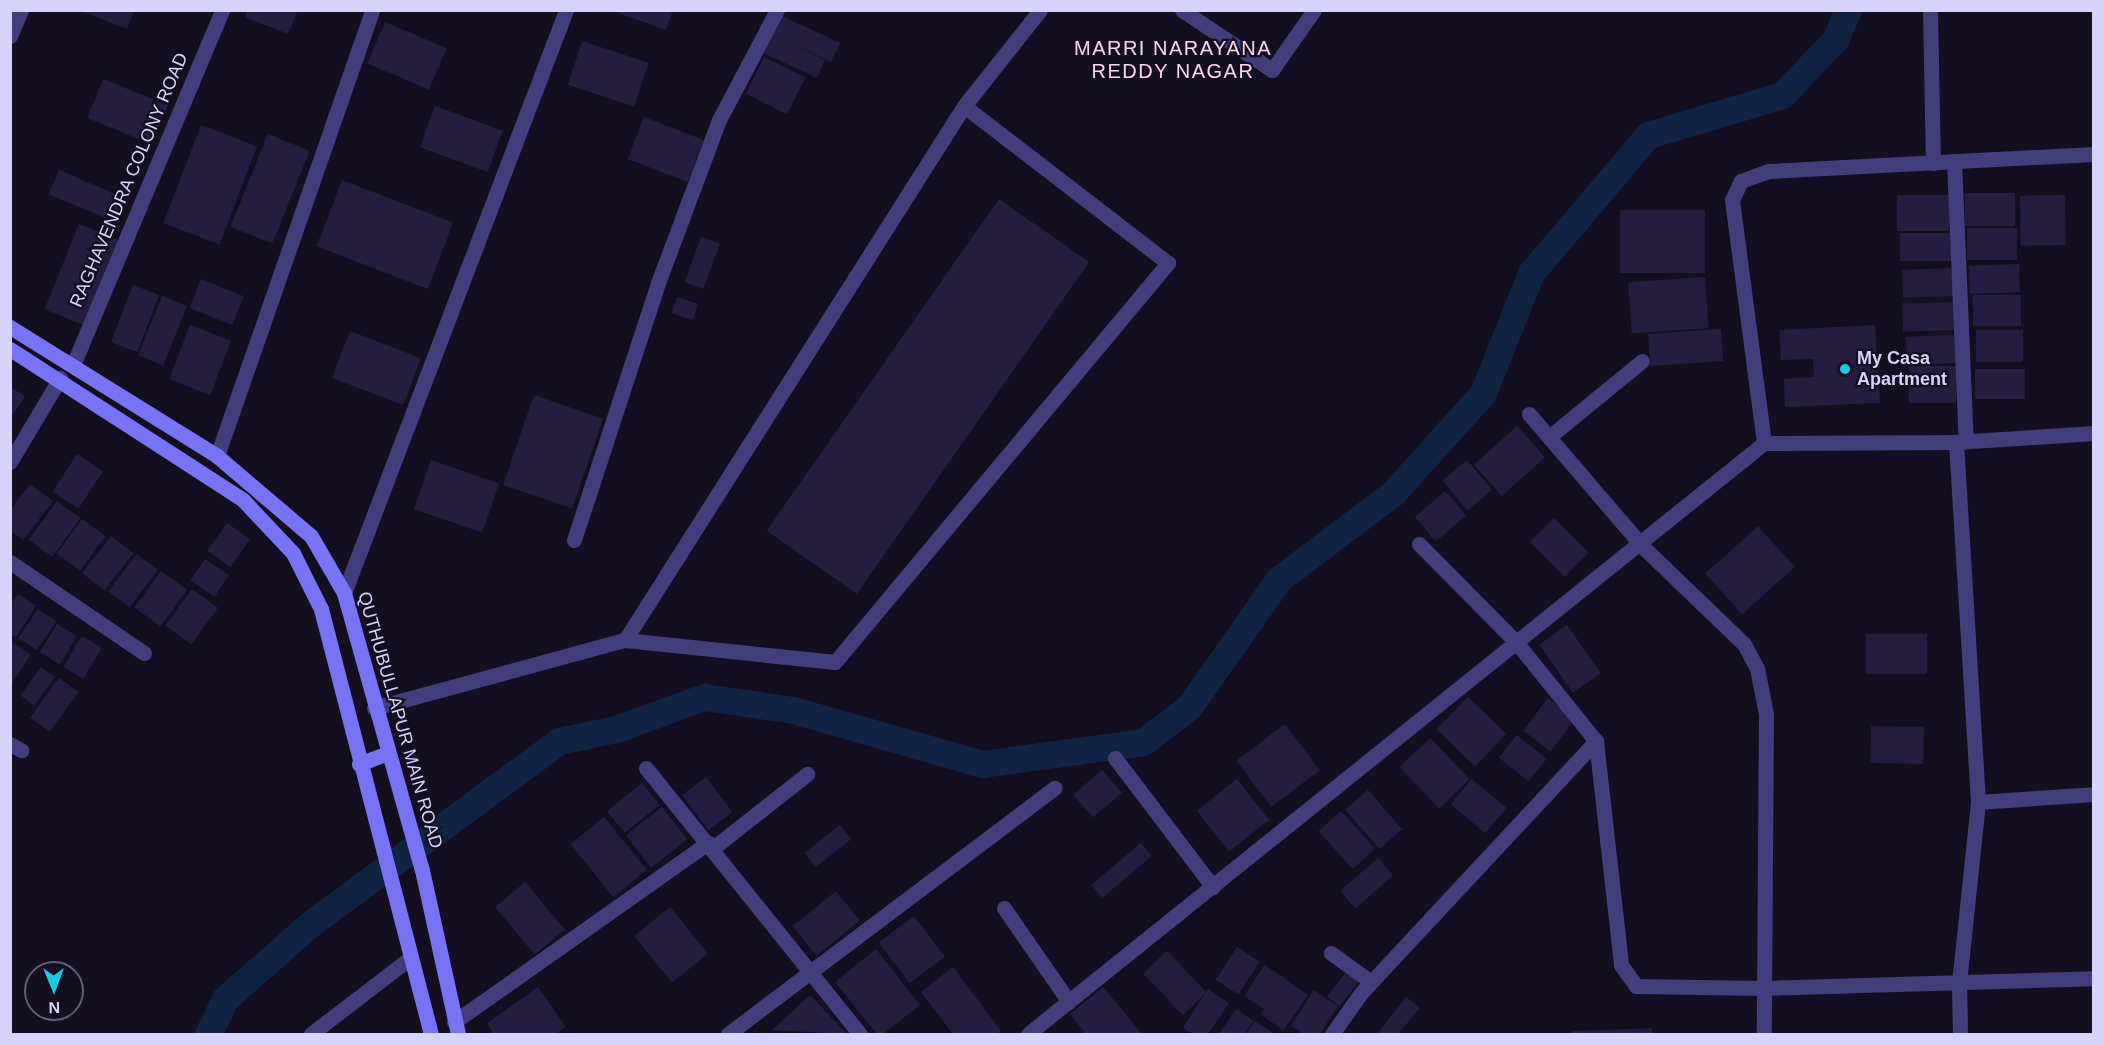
<!DOCTYPE html>
<style>
body{margin:0}
#map{position:relative;width:2104px;height:1045px;overflow:hidden;background:#130f21;font-family:Arial,sans-serif}
div>[style]{position:absolute}
.canal>*{height:27px;margin:-13.5px;padding:0 13.5px;transform-origin:13.5px;border-radius:13.5px;background:#112343}
.building>*{inset:0;background:#251d40;transform-origin:0 0}
.lane>*{height:15px;margin:-7.5px;padding:0 7.5px;transform-origin:7.5px;border-radius:7.5px;background:#423e7c}
.street>*{height:15px;margin:-7.5px;padding:0 7.5px;transform-origin:7.5px;border-radius:7.5px;background:#423e7c}
.secondary>*{height:15px;margin:-7.5px;padding:0 7.5px;transform-origin:7.5px;border-radius:7.5px;background:#7872f4}
.dots>*{width:16px;height:16px;translate:-50% -50%;box-sizing:border-box;border:3px solid #130f21;border-radius:50%}
span{translate:-50% -50%;white-space:nowrap;text-align:center;line-height:1.15;-webkit-text-stroke:4.5px #130f21;paint-order:stroke}
.street-label{font-size:18px;color:#d8d3fb}
.poi-label{font-size:18px;color:#d8d3fb;font-weight:700}
.left{translate:0 -50%;text-align:left}
.neighbourhood-label{font-size:20px;color:#fcd5ec;letter-spacing:1.5px}
.frame{position:absolute;inset:0;border:12px solid #d8d3fb;pointer-events:none}
.north{position:absolute;left:24px;top:961px;width:60px;height:60px;box-sizing:border-box;background:#130f21;border:2px solid #625d78;border-radius:50%;rotate:179deg;font-size:16px;font-weight:700;line-height:24px;text-align:center;color:#d8d3fb}
.north::after{content:'';display:block;margin:auto;width:21px;height:27px;background:#13cce7;clip-path:polygon(50% 0,100% 100%,50% 72%,0 100%)}
</style>
<div id="map">
<div class="canal">
<div style="left:208px;top:1034px;width:39px;rotate:-64deg"></div>
<div style="left:225px;top:999px;width:113px;rotate:-41.4deg"></div>
<div style="left:310px;top:924px;width:309px;rotate:-36.3deg"></div>
<div style="left:559px;top:741px;width:58px;rotate:-11.9deg"></div>
<div style="left:616px;top:729px;width:94px;rotate:-20deg"></div>
<div style="left:704px;top:697px;width:90px;rotate:8.3deg"></div>
<div style="left:793px;top:710px;width:197px;rotate:15.9deg"></div>
<div style="left:982px;top:764px;width:162px;rotate:-7.8deg"></div>
<div style="left:1143px;top:742px;width:58px;rotate:-37.3deg"></div>
<div style="left:1189px;top:707px;width:156px;rotate:-54.9deg"></div>
<div style="left:1279px;top:579px;width:143px;rotate:-37deg"></div>
<div style="left:1393px;top:493px;width:135px;rotate:-48deg"></div>
<div style="left:1483px;top:393px;width:129px;rotate:-68.2deg"></div>
<div style="left:1531px;top:273px;width:181px;rotate:-49.7deg"></div>
<div style="left:1648px;top:135px;width:140px;rotate:-16.6deg"></div>
<div style="left:1782px;top:95px;width:76px;rotate:-46.1deg"></div>
<div style="left:1835px;top:40px;width:33px;rotate:-67deg"></div>
</div>
<div class="building">
<div style="clip-path:polygon(79px 10px,134px 10px,127px 29px)"></div>
<div style="clip-path:polygon(248px 10px,298px 10px,288px 34px,245px 17px)"></div>
<div style="clip-path:polygon(610px 10px,673px 10px,666px 30px)"></div>
<div style="clip-path:polygon(780px 15px,840px 43px,831px 62px,782px 38px,825px 60px,817px 78px,757px 50px)"></div>
<div style="left:385px;top:22px;width:67px;height:45px;rotate:23deg"></div>
<div style="left:582px;top:41px;width:70px;height:46px;rotate:18deg"></div>
<div style="left:764px;top:57px;width:46px;height:41px;rotate:26deg"></div>
<div style="left:103px;top:79px;width:70px;height:42px;rotate:22deg"></div>
<div style="left:435px;top:106px;width:72px;height:44px;rotate:20deg"></div>
<div style="left:644px;top:117px;width:64px;height:45px;rotate:21deg"></div>
<div style="left:201px;top:125px;width:60px;height:105px;rotate:21deg"></div>
<div style="left:268px;top:134px;width:45px;height:100px;rotate:22deg"></div>
<div style="left:59px;top:170px;width:74px;height:26px;rotate:23deg"></div>
<div style="left:342px;top:180px;width:119px;height:71px;rotate:21deg"></div>
<div style="left:1965px;top:193px;width:50px;height:33px"></div>
<div style="left:1949px;top:195px;width:36px;height:52px;rotate:90deg"></div>
<div style="left:2065px;top:195px;width:50px;height:45px;rotate:89deg"></div>
<div style="left:999px;top:199px;width:110px;height:405px;rotate:35deg"></div>
<div style="left:1620px;top:210px;width:85px;height:63px"></div>
<div style="left:79px;top:224px;width:42px;height:92px;rotate:22deg"></div>
<div style="left:2017px;top:228px;width:32px;height:50px;rotate:90deg"></div>
<div style="left:1952px;top:233px;width:28px;height:52px;rotate:90deg"></div>
<div style="left:701px;top:237px;width:20px;height:48px;rotate:20deg"></div>
<div style="left:2019px;top:264px;width:28px;height:50px;rotate:88deg"></div>
<div style="left:1953px;top:268px;width:28px;height:51px;rotate:88deg"></div>
<div style="left:1705px;top:277px;width:51px;height:77px;rotate:86deg"></div>
<div style="left:201px;top:279px;width:46px;height:31px;rotate:22deg"></div>
<div style="left:133px;top:285px;width:28px;height:61px;rotate:21deg"></div>
<div style="left:2021px;top:295px;width:31px;height:48px;rotate:90deg"></div>
<div style="left:162px;top:296px;width:27px;height:64px;rotate:22deg"></div>
<div style="left:677px;top:297px;width:22px;height:17px;rotate:18deg"></div>
<div style="left:1954px;top:302px;width:28px;height:52px;rotate:88deg"></div>
<div style="left:190px;top:325px;width:44px;height:58px;rotate:21deg"></div>
<div style="clip-path:polygon(1875px 325px,1880px 403px,1785px 407px,1784px 379px,1814px 377px,1813px 359px,1781px 360px,1779px 330px)"></div>
<div style="left:1721px;top:329px;width:32px;height:73px;rotate:86deg"></div>
<div style="left:2023px;top:330px;width:32px;height:47px;rotate:90deg"></div>
<div style="left:350px;top:331px;width:76px;height:50px;rotate:21deg"></div>
<div style="left:1957px;top:335px;width:28px;height:51px;rotate:88deg"></div>
<div style="left:1956px;top:366px;width:37px;height:47px;rotate:90deg"></div>
<div style="left:2025px;top:369px;width:30px;height:50px;rotate:90deg"></div>
<div style="clip-path:polygon(10px 387px,25px 396px,10px 419px)"></div>
<div style="left:534px;top:395px;width:73px;height:95px;rotate:19deg"></div>
<div style="left:1517px;top:426px;width:42px;height:58px;rotate:48deg"></div>
<div style="left:77px;top:454px;width:31px;height:45px;rotate:33deg"></div>
<div style="left:431px;top:460px;width:72px;height:52px;rotate:19deg"></div>
<div style="left:1467px;top:460px;width:39px;height:32px;rotate:50deg"></div>
<div style="clip-path:polygon(30px 484px,53px 501px,23px 540px,10px 531px,10px 510px)"></div>
<div style="left:1445px;top:491px;width:32px;height:40px;rotate:49deg"></div>
<div style="left:57px;top:501px;width:29px;height:48px;rotate:36deg"></div>
<div style="left:1554px;top:518px;width:49px;height:34px;rotate:45deg"></div>
<div style="left:82px;top:519px;width:29px;height:43px;rotate:36deg"></div>
<div style="left:227px;top:523px;width:28px;height:34px;rotate:35deg"></div>
<div style="left:1758px;top:526px;width:55px;height:71px;rotate:48deg"></div>
<div style="left:111px;top:536px;width:28px;height:47px;rotate:38deg"></div>
<div style="left:137px;top:554px;width:26px;height:47px;rotate:37deg"></div>
<div style="left:205px;top:559px;width:29px;height:26px;rotate:34deg"></div>
<div style="left:161px;top:571px;width:32px;height:45px;rotate:36deg"></div>
<div style="left:192px;top:589px;width:32px;height:45px;rotate:36deg"></div>
<div style="clip-path:polygon(18px 594px,36px 606px,16px 637px,10px 634px,10px 605px)"></div>
<div style="left:38px;top:609px;width:22px;height:35px;rotate:34deg"></div>
<div style="left:57px;top:624px;width:23px;height:33px;rotate:31deg"></div>
<div style="left:1567px;top:625px;width:59px;height:34px;rotate:55deg"></div>
<div style="left:1866px;top:634px;width:61px;height:40px"></div>
<div style="left:82px;top:636px;width:23px;height:36px;rotate:31deg"></div>
<div style="clip-path:polygon(10px 641px,31px 654px,12px 683px,10px 682px)"></div>
<div style="left:41px;top:667px;width:17px;height:35px;rotate:36deg"></div>
<div style="left:59px;top:678px;width:24px;height:49px;rotate:36deg"></div>
<div style="left:1468px;top:697px;width:53px;height:45px;rotate:44deg"></div>
<div style="left:1548px;top:698px;width:34px;height:41px;rotate:37deg"></div>
<div style="left:1285px;top:724px;width:58px;height:61px;rotate:53deg"></div>
<div style="left:1871px;top:726px;width:53px;height:37px;rotate:1deg"></div>
<div style="left:1517px;top:735px;width:38px;height:29px;rotate:39deg"></div>
<div style="left:1430px;top:738px;width:57px;height:42px;rotate:46deg"></div>
<div style="left:1102px;top:770px;width:30px;height:38px;rotate:49deg"></div>
<div style="left:706px;top:777px;width:44px;height:30px;rotate:53deg"></div>
<div style="left:1237px;top:779px;width:52px;height:51px;rotate:52deg"></div>
<div style="left:1472px;top:779px;width:45px;height:33px;rotate:40deg"></div>
<div style="left:642px;top:783px;width:28px;height:45px;rotate:51deg"></div>
<div style="left:1368px;top:790px;width:52px;height:30px;rotate:49deg"></div>
<div style="left:662px;top:807px;width:41px;height:46px;rotate:52deg"></div>
<div style="left:1341px;top:811px;width:51px;height:30px;rotate:48deg"></div>
<div style="left:604px;top:817px;width:68px;height:43px;rotate:51deg"></div>
<div style="left:840px;top:825px;width:18px;height:45px;rotate:52deg"></div>
<div style="left:1141px;top:843px;width:17px;height:65px;rotate:50deg"></div>
<div style="left:1378px;top:858px;width:23px;height:50px;rotate:49deg"></div>
<div style="left:525px;top:882px;width:62px;height:39px;rotate:50deg"></div>
<div style="left:836px;top:891px;width:38px;height:56px;rotate:51deg"></div>
<div style="left:670px;top:907px;width:60px;height:46px;rotate:51deg"></div>
<div style="left:914px;top:916px;width:51px;height:44px;rotate:53deg"></div>
<div style="left:1237px;top:947px;width:27px;height:39px;rotate:33deg"></div>
<div style="clip-path:polygon(876px 949px,920px 1005px,883px 1034px,877px 1034px,835px 982px)"></div>
<div style="left:1167px;top:951px;width:57px;height:33px;rotate:46deg"></div>
<div style="left:1264px;top:965px;width:25px;height:37px;rotate:32deg"></div>
<div style="clip-path:polygon(953px 967px,1001px 1031px,996px 1034px,953px 1034px,921px 992px)"></div>
<div style="left:1346px;top:972px;width:16px;height:31px;rotate:38deg"></div>
<div style="left:1285px;top:979px;width:28px;height:43px;rotate:35deg"></div>
<div style="clip-path:polygon(538px 987px,566px 1027px,555px 1034px,494px 1034px,487px 1023px)"></div>
<div style="clip-path:polygon(1103px 987px,1142px 1034px,1086px 1034px,1070px 1014px)"></div>
<div style="clip-path:polygon(1208px 989px,1229px 1003px,1208px 1034px,1193px 1034px,1183px 1028px)"></div>
<div style="clip-path:polygon(1314px 990px,1338px 1006px,1320px 1034px,1304px 1034px,1291px 1026px)"></div>
<div style="clip-path:polygon(810px 995px,847px 1034px,772px 1030px)"></div>
<div style="clip-path:polygon(1406px 997px,1420px 1008px,1398px 1034px,1377px 1034px)"></div>
<div style="clip-path:polygon(1236px 1009px,1254px 1021px,1244px 1034px,1219px 1034px)"></div>
<div style="clip-path:polygon(1255px 1021px,1275px 1034px,1246px 1034px)"></div>
<div style="clip-path:polygon(1652px 1028px,1652px 1034px,1573px 1034px,1573px 1031px)"></div>
</div>
<div class="lane">
<div style="left:1004px;top:908px;width:114px;rotate:55.3deg"></div>
</div>
<div class="street">
<div style="left:1182px;top:10px;width:108px;rotate:33.7deg"></div>
<div style="left:1272px;top:70px;width:73px;rotate:-55deg"></div>
<div style="left:1930px;top:10px;width:153px;rotate:88.9deg"></div>
<div style="left:10px;top:36px;width:28px;rotate:-67deg"></div>
<div style="left:1954px;top:161px;width:281px;rotate:87.6deg"></div>
<div style="left:73px;top:365px;width:385px;rotate:-67.2deg"></div>
<div style="left:1529px;top:414px;width:174px;rotate:49.4deg"></div>
<div style="left:1642px;top:546px;width:141px;rotate:43.9deg"></div>
<div style="left:1744px;top:644px;width:27px;rotate:62deg"></div>
<div style="left:1757px;top:668px;width:47px;rotate:78.9deg"></div>
<div style="left:1766px;top:714px;width:320px;rotate:90.4deg"></div>
<div style="left:1549px;top:437px;width:120px;rotate:-39.3deg"></div>
<div style="left:1764px;top:443px;width:245px;rotate:-97.5deg"></div>
<div style="left:1732px;top:200px;width:21px;rotate:-65deg"></div>
<div style="left:1741px;top:181px;width:29px;rotate:-20deg"></div>
<div style="left:1768px;top:171px;width:326px;rotate:-3deg"></div>
<div style="left:217px;top:456px;width:472px;rotate:-70.8deg"></div>
<div style="left:10px;top:462px;width:98px;rotate:-59.2deg"></div>
<div style="left:574px;top:540px;width:270px;rotate:-71.9deg"></div>
<div style="left:658px;top:283px;width:174px;rotate:-69.5deg"></div>
<div style="left:719px;top:120px;width:124px;rotate:-62.2deg"></div>
<div style="left:1419px;top:544px;width:138px;rotate:45.3deg"></div>
<div style="left:1516px;top:642px;width:127px;rotate:51.1deg"></div>
<div style="left:1596px;top:741px;width:225px;rotate:83.6deg"></div>
<div style="left:1621px;top:965px;width:26px;rotate:54deg"></div>
<div style="left:1636px;top:986px;width:127px;rotate:0.9deg"></div>
<div style="left:1763px;top:988px;width:331px;rotate:-1.7deg"></div>
<div style="left:10px;top:562px;width:162px;rotate:34.2deg"></div>
<div style="left:344px;top:593px;width:624px;rotate:-69.15deg"></div>
<div style="left:625px;top:640px;width:211px;rotate:6deg"></div>
<div style="left:835px;top:662px;width:520px;rotate:-50.15deg"></div>
<div style="left:1168px;top:263px;width:257px;rotate:-142.4deg"></div>
<div style="left:964px;top:106px;width:122px;rotate:-51.6deg"></div>
<div style="left:374px;top:708px;width:260px;rotate:-15.2deg"></div>
<div style="left:625px;top:640px;width:633px;rotate:-57.59deg"></div>
<div style="left:10px;top:744px;width:13px;rotate:29deg"></div>
<div style="left:1115px;top:758px;width:162px;rotate:52.8deg"></div>
<div style="left:646px;top:768px;width:341px;rotate:51.2deg"></div>
<div style="left:1978px;top:802px;width:116px;rotate:-3.9deg"></div>
<div style="left:713px;top:848px;width:120px;rotate:-38.2deg"></div>
<div style="left:1331px;top:953px;width:49px;rotate:35.9deg"></div>
<div style="left:454px;top:1022px;width:311px;rotate:-35.2deg"></div>
<div style="left:311px;top:1034px;width:125px;rotate:-37.5deg"></div>
<div style="left:728px;top:1034px;width:409px;rotate:-37deg"></div>
<div style="left:1028px;top:1034px;width:944px;rotate:-38.76deg"></div>
<div style="left:1764px;top:443px;width:192px;rotate:-0.3deg"></div>
<div style="left:1332px;top:1034px;width:50px;rotate:-54.7deg"></div>
<div style="left:1361px;top:993px;width:345px;rotate:-47deg"></div>
<div style="left:1960px;top:1034px;width:51px;rotate:-91.1deg"></div>
<div style="left:1959px;top:983px;width:182px;rotate:-84deg"></div>
<div style="left:1978px;top:802px;width:361px;rotate:-93.5deg"></div>
<div style="left:1956px;top:442px;width:138px;rotate:-3.7deg"></div>
</div>
<div class="secondary">
<div style="left:10px;top:327px;width:244px;rotate:31.9deg"></div>
<div style="left:217px;top:456px;width:123px;rotate:40.4deg"></div>
<div style="left:311px;top:536px;width:66px;rotate:59.9deg"></div>
<div style="left:344px;top:593px;width:288px;rotate:74.3deg"></div>
<div style="left:422px;top:870px;width:168px;rotate:77.6deg"></div>
<div style="left:10px;top:349px;width:278px;rotate:32.9deg"></div>
<div style="left:243px;top:500px;width:73px;rotate:46.7deg"></div>
<div style="left:293px;top:553px;width:63px;rotate:63.4deg"></div>
<div style="left:321px;top:609px;width:439px;rotate:75.5deg"></div>
<div style="left:359px;top:764px;width:30px;rotate:-21deg"></div>
</div>
<div class="dots">
<div style="left:1845px;top:369px;background:#13cce7"></div>
</div>
<div class="street-label">
<span style="left:129px;top:180px;rotate:-67deg">RAGHAVENDRA COLONY ROAD</span>
<span style="left:400px;top:720px;rotate:74deg">QUTHUBULLAPUR MAIN ROAD</span>
</div>
<div class="poi-label">
<span class="left" style="left:1857px;top:369px">My Casa<br>Apartment</span>
</div>
<div class="neighbourhood-label">
<span style="left:1173px;top:60px">MARRI NARAYANA<br>REDDY NAGAR</span>
</div>
<div class="frame"></div>
<div class="north">N</div>
</div>
